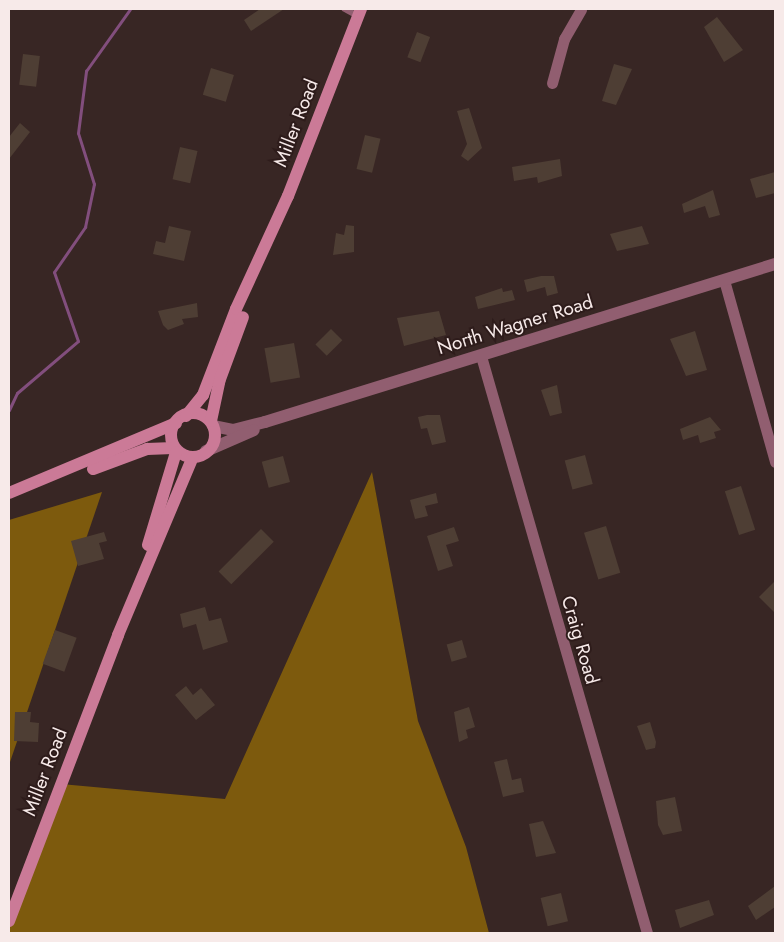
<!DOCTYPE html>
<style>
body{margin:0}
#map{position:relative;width:784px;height:942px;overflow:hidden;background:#382624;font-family:Jost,sans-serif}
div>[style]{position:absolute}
.forest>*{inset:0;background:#7d5a0d}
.stream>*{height:3px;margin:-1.5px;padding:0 1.5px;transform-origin:1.5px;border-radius:1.5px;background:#824e7d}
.building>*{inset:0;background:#4e3e34;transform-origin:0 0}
.service>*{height:5.5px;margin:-2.75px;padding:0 2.75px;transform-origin:2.75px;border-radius:2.75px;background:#915e70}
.minor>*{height:11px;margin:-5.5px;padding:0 5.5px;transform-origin:5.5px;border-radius:5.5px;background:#915e70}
.tertiary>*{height:12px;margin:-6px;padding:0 6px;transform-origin:6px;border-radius:6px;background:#915e70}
.secondary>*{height:12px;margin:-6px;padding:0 6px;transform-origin:6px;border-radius:6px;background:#cb7a97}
.secondary>.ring{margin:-6px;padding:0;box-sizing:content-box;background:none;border:12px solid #cb7a97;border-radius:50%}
span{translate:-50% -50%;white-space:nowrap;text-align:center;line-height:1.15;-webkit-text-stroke:4px #2e1c1b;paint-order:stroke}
.street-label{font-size:19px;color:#f7eae9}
.frame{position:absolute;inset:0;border:10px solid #f7eae9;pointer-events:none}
</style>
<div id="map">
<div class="forest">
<div style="clip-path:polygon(372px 472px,418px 721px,466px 847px,489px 933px,9px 933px,9px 921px,61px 784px,225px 799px)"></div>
<div style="clip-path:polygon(102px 492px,9px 765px,9px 520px)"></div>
</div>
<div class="stream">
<div style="left:9px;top:410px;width:19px;rotate:-65deg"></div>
<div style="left:17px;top:393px;width:80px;rotate:-40.4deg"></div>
<div style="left:78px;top:341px;width:73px;rotate:-109.2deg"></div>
<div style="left:54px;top:272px;width:55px;rotate:-55.4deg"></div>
<div style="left:85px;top:227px;width:44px;rotate:-78.2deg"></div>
<div style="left:94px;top:184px;width:53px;rotate:-107.4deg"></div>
<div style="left:78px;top:133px;width:63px;rotate:-82.6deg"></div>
<div style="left:86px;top:71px;width:76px;rotate:-54.6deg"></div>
</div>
<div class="building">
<div style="clip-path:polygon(260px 9px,284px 9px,251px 31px,244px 20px)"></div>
<div style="clip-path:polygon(717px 17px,743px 50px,724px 62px,704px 27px)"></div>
<div style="left:417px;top:32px;width:14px;height:27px;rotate:21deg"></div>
<div style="left:23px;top:54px;width:17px;height:31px;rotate:7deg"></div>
<div style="clip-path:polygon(614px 64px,632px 69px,616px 105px,602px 101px)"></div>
<div style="left:211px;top:68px;width:24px;height:28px;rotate:17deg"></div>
<div style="clip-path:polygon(469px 108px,482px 148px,468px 161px,461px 156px,467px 144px,457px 111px)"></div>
<div style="clip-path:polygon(20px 123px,30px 132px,9px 159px,9px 137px)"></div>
<div style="left:365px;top:135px;width:16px;height:35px;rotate:14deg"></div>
<div style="left:180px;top:147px;width:18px;height:33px;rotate:13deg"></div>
<div style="clip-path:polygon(560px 159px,562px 176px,538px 183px,537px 177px,514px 181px,512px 167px)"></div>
<div style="clip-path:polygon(775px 172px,775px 193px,756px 198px,750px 179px)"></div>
<div style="clip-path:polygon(713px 190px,720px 215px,709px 218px,705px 206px,684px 213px,682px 204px)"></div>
<div style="clip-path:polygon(346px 225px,354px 226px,354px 252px,333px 255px,336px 233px,344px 235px)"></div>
<div style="clip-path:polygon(169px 226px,191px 231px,184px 261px,153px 254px,156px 241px,165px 243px)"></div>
<div style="clip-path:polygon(642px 226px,649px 244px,617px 251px,610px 234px)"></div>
<div style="clip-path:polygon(541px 276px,554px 276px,558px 293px,547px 296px,545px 287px,527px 292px,524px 280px)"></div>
<div style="clip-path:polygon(502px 288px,503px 292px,512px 290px,515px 300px,478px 309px,475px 297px)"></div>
<div style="clip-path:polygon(197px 303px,198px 317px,182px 319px,184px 324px,168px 330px,163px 325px,158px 311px)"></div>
<div style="clip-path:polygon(439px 311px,446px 335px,404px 346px,397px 318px)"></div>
<div style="left:331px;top:329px;width:16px;height:22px;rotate:45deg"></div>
<div style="clip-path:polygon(695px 331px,707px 370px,686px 376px,670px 339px)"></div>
<div style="left:294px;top:343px;width:35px;height:30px;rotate:80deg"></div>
<div style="clip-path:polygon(557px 385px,562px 413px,550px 416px,541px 390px)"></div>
<div style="clip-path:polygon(427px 415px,440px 415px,446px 442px,432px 445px,427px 428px,421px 429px,418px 417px)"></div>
<div style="clip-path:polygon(710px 417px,721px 430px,714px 432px,716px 438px,700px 443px,698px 435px,683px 440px,680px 429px)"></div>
<div style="left:585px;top:455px;width:30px;height:21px;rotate:75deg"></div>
<div style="left:283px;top:456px;width:27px;height:22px;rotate:75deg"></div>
<div style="left:741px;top:486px;width:46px;height:17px;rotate:72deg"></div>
<div style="clip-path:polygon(436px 493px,438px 503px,425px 506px,428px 516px,415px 519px,410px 500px)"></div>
<div style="left:606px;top:526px;width:49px;height:23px;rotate:73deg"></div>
<div style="clip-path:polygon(454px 527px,459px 541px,446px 545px,453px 566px,438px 571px,427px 536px)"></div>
<div style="left:261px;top:529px;width:18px;height:60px;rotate:45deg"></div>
<div style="clip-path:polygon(104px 532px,107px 541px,99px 543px,104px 559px,78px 566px,71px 541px)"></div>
<div style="clip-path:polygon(775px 581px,775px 613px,759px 597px)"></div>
<div style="clip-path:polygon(205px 607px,209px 621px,221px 618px,228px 642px,203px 650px,196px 624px,183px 628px,180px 614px)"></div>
<div style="left:55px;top:630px;width:23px;height:36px;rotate:20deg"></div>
<div style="left:462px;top:640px;width:18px;height:16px;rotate:74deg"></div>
<div style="clip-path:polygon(186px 686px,193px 695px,201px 688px,215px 705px,196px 720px,175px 695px)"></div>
<div style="clip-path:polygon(469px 707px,475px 727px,466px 730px,468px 738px,459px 742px,454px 712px)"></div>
<div style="clip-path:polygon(15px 712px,31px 712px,30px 722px,39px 723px,38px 742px,14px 741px)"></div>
<div style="clip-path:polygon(650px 722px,656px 742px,655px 748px,646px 750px,637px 726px)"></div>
<div style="clip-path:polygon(507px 759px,512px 780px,521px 778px,524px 792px,503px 797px,494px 762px)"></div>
<div style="clip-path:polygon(675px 797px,682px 831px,663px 835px,658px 825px,656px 801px)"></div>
<div style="clip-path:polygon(543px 821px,556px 853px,536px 857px,529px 824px)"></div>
<div style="clip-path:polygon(775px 886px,775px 907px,756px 920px,748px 906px)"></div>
<div style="left:561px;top:893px;width:29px;height:21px;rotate:76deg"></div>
<div style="clip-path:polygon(709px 900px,714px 915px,680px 928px,675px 910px)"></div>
</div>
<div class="service">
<div style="left:345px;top:9px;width:15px;rotate:28deg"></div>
</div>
<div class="minor">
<div style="left:552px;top:83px;width:46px;rotate:-74.7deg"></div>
<div style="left:564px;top:39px;width:34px;rotate:-60deg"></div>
<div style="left:724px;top:280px;width:189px;rotate:74.3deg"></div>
<div style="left:481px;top:356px;width:600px;rotate:73.95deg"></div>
</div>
<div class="tertiary">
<div style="left:213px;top:426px;width:20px;rotate:11deg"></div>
<div style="left:233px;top:430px;width:33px;rotate:-14deg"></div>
<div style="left:265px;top:422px;width:534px;rotate:-17.21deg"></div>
<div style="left:206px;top:451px;width:52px;rotate:-23.6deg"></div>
</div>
<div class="secondary">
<div class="ring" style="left:171px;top:413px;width:32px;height:32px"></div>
<div style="left:186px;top:416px;width:27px;rotate:-51deg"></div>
<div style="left:203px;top:395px;width:92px;rotate:-69deg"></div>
<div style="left:236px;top:309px;width:124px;rotate:-65.3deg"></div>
<div style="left:288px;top:196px;width:201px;rotate:-68.7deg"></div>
<div style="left:211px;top:421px;width:40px;rotate:-78deg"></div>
<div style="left:219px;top:382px;width:69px;rotate:-69.7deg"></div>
<div style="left:93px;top:469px;width:58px;rotate:-20.3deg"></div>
<div style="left:147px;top:449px;width:26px;rotate:-2deg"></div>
<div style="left:9px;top:493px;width:181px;rotate:-22.7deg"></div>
<div style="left:148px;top:545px;width:97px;rotate:-73.2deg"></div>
<div style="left:9px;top:921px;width:306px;rotate:-69.1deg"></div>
<div style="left:118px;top:635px;width:193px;rotate:-67.2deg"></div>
</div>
<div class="street-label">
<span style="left:296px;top:123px;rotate:-69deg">Miller Road</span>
<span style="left:515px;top:325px;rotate:-17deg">North Wagner Road</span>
<span style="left:580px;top:640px;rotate:74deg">Craig Road</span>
<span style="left:45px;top:772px;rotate:-69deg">Miller Road</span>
</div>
<div class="frame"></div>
</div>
